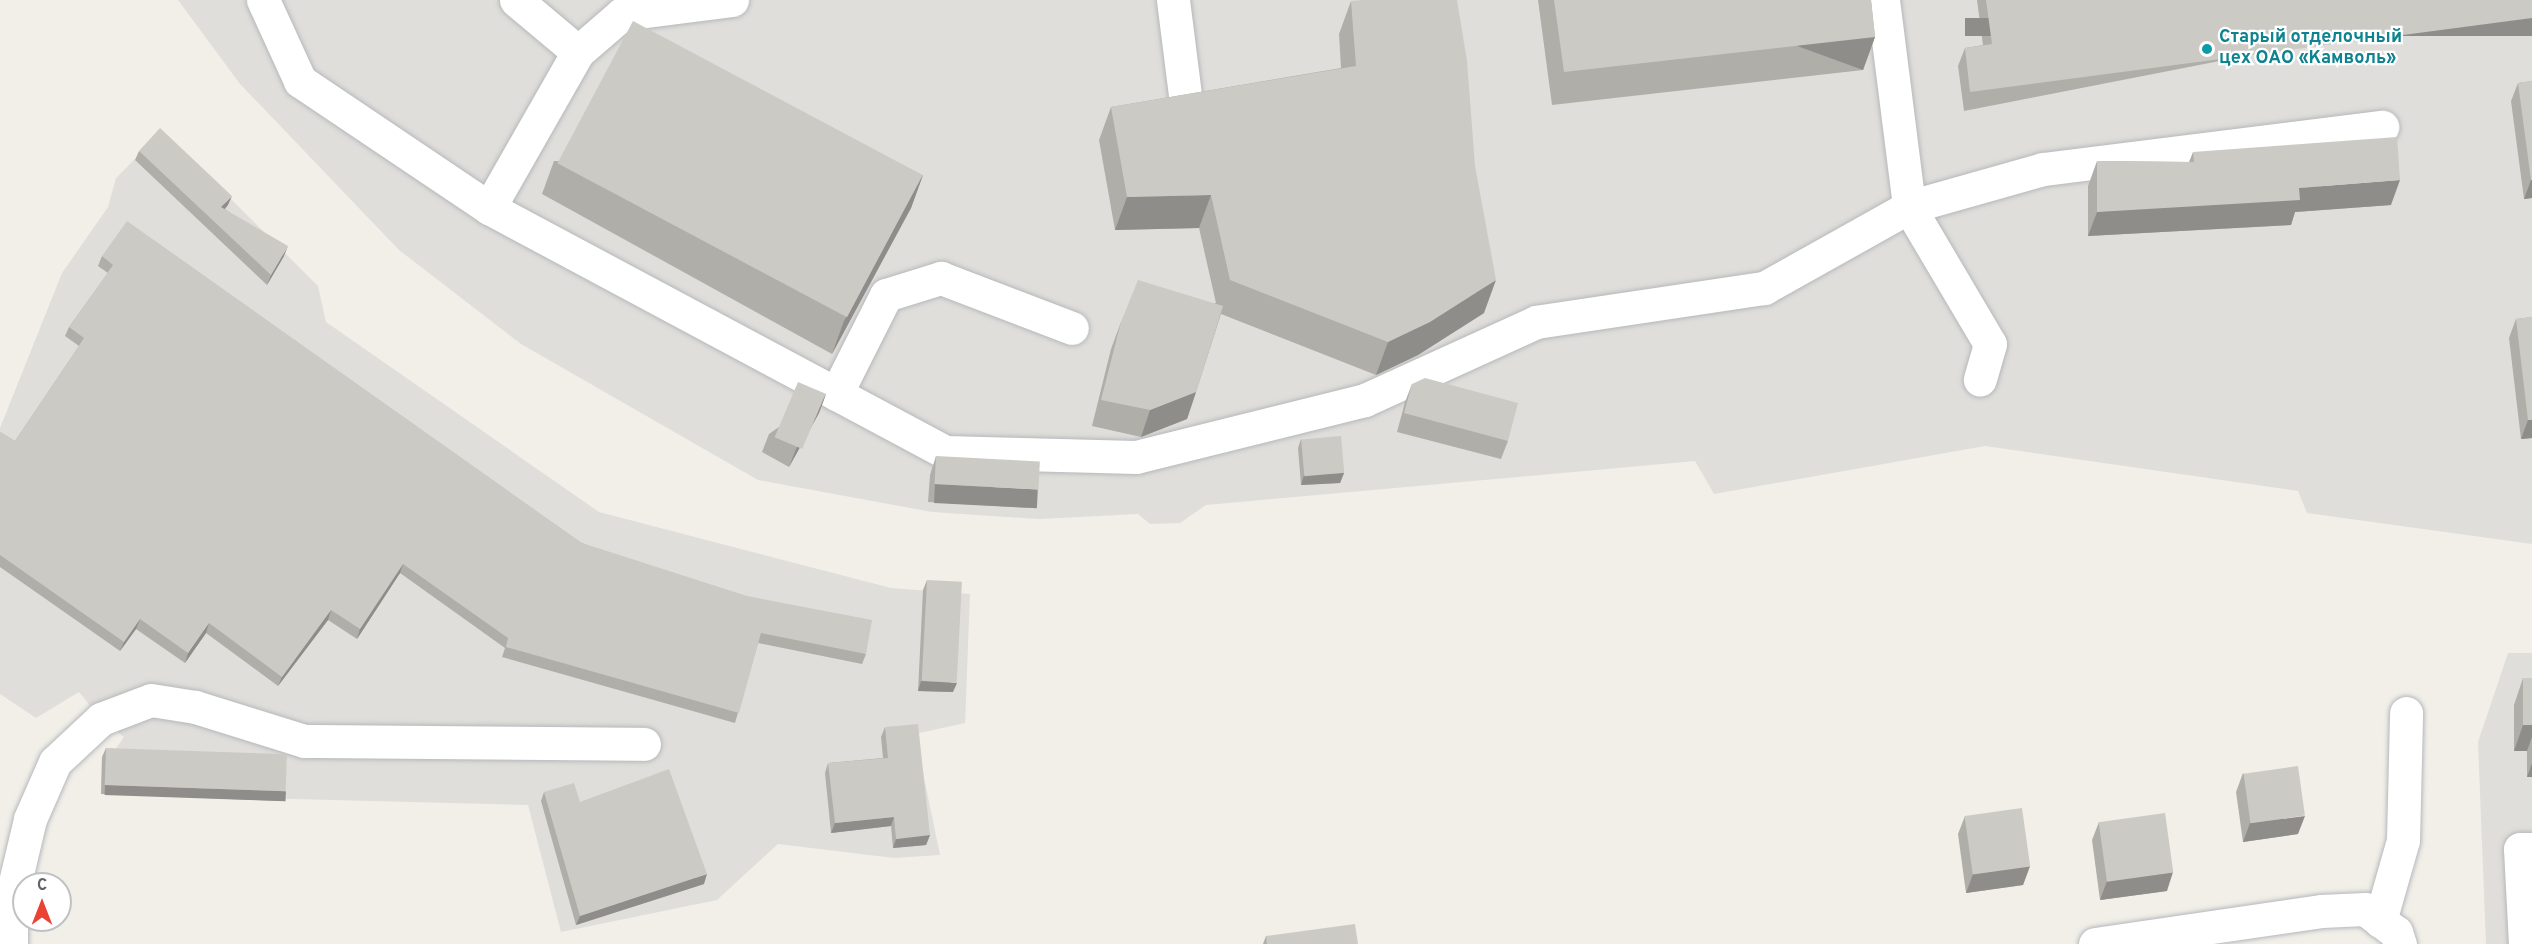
<!DOCTYPE html>
<meta charset="utf-8">
<style>
body{margin:0}
#map{position:relative;width:2532px;height:944px;overflow:hidden;background:#f1efe8;font-family:Overpass,sans-serif}
div>[style]{position:absolute}
.industrial>*{inset:0;background:#e0deda}
.roads{filter:drop-shadow(0 0 2px #b5b8bc) drop-shadow(0 0 2px #b5b8bc)}
.minor>*{height:33px;margin:-16.5px;padding:0 16.5px;transform-origin:16.5px;border-radius:16.5px;background:#fff}
.wall>*{inset:0;background:#afaea9}
.shaded-wall>*{inset:0;background:#8f8d8a;transform-origin:0 0}
.building>*{inset:0;background:#cccac5;transform-origin:0 0}
.dots>*{width:16px;height:16px;translate:-50% -50%;box-sizing:border-box;border:3px solid #fff;border-radius:50%}
span{translate:-50% -50%;white-space:nowrap;text-align:center;line-height:1.15;-webkit-text-stroke:4.5px #fff;paint-order:stroke}
.culture-label{font-size:18px;color:#0d838f;font-weight:700}
.left{translate:0 -50%;text-align:left}
.north{position:absolute;left:12px;top:872px;width:60px;height:60px;box-sizing:border-box;background:#fff;border:2px solid #bfc1c3;border-radius:50%;rotate:0deg;font-size:16px;font-weight:700;line-height:24px;text-align:center;color:#5f6368}
.north::after{content:'';display:block;margin:auto;width:21px;height:27px;background:#ea4335;clip-path:polygon(50% 0,100% 100%,50% 72%,0 100%)}
</style>
<div id="map">
<div class="industrial">
<div style="clip-path:polygon(178px 0,2532px 0,2532px 544px,2307px 513px,2298px 491px,1985px 446px,1714px 494px,1695px 461px,1206px 505px,1180px 523px,1150px 524px,1138px 514px,1039px 519px,932px 512px,758px 480px,521px 344px,399px 250px,240px 84px)"></div>
<div style="clip-path:polygon(163px 131px,318px 286px,326px 322px,599px 512px,891px 588px,970px 594px,965px 723px,915px 734px,940px 855px,894px 858px,778px 844px,717px 900px,561px 932px,528px 805px,101px 794px,102px 757px,110px 757px,124px 737px,101px 719px,79px 692px,36px 718px,0 694px,0 428px,62px 273px,108px 207px,116px 178px)"></div>
<div style="clip-path:polygon(2508px 653px,2532px 653px,2532px 944px,2486px 944px,2478px 742px)"></div>
</div>
<div class="roads">
<div class="minor">
<div style="left:263px;top:0;width:89px;rotate:65.4deg"></div>
<div style="left:300px;top:81px;width:228px;rotate:33.9deg"></div>
<div style="left:489px;top:208px;width:517px;rotate:28.15deg"></div>
<div style="left:945px;top:452px;width:191px;rotate:1.5deg"></div>
<div style="left:1136px;top:457px;width:236px;rotate:-14deg"></div>
<div style="left:1365px;top:400px;width:188px;rotate:-24.5deg"></div>
<div style="left:1536px;top:322px;width:231px;rotate:-8.5deg"></div>
<div style="left:1764px;top:288px;width:166px;rotate:-29.2deg"></div>
<div style="left:1909px;top:207px;width:139px;rotate:-15.8deg"></div>
<div style="left:2043px;top:169px;width:342px;rotate:-7.1deg"></div>
<div style="left:516px;top:0;width:81px;rotate:40deg"></div>
<div style="left:1173px;top:0;width:96px;rotate:82.8deg"></div>
<div style="left:1883px;top:0;width:209px;rotate:82.8deg"></div>
<div style="left:1909px;top:207px;width:159px;rotate:59.4deg"></div>
<div style="left:1990px;top:344px;width:37px;rotate:106deg"></div>
<div style="left:489px;top:208px;width:180px;rotate:-60.3deg"></div>
<div style="left:578px;top:52px;width:58px;rotate:-40.8deg"></div>
<div style="left:622px;top:14px;width:111px;rotate:-7.3deg"></div>
<div style="left:836px;top:394px;width:111px;rotate:-63.2deg"></div>
<div style="left:886px;top:295px;width:58px;rotate:-17.2deg"></div>
<div style="left:941px;top:278px;width:140px;rotate:20.9deg"></div>
<div style="left:2380px;top:921px;width:84px;rotate:-74.1deg"></div>
<div style="left:2403px;top:840px;width:127px;rotate:-88.6deg"></div>
<div style="left:11px;top:944px;width:45px;rotate:-90deg"></div>
<div style="left:11px;top:899px;width:82px;rotate:-76.6deg"></div>
<div style="left:30px;top:819px;width:62px;rotate:-66.3deg"></div>
<div style="left:55px;top:762px;width:63px;rotate:-43.1deg"></div>
<div style="left:101px;top:719px;width:53px;rotate:-20.8deg"></div>
<div style="left:151px;top:700px;width:45px;rotate:9deg"></div>
<div style="left:195px;top:707px;width:114px;rotate:17.3deg"></div>
<div style="left:304px;top:741px;width:340px;rotate:0.5deg"></div>
<div style="left:2095px;top:944px;width:228px;rotate:-8.3deg"></div>
<div style="left:2321px;top:911px;width:44px;rotate:-2.6deg"></div>
<div style="left:2365px;top:909px;width:39px;rotate:37deg"></div>
<div style="left:2396px;top:932px;width:13px;rotate:72deg"></div>
<div style="left:2525px;top:944px;width:95px;rotate:-93deg"></div>
<div style="left:2520px;top:849px;width:12px"></div>
</div>
</div>
<div class="wall">
<div style="clip-path:polygon(1538px 0,1871px 0,1875px 37px,1863px 70px,1552px 105px)"></div>
<div style="clip-path:polygon(1977px 0,2532px 0,1964px 111px,1958px 66px,1965px 48px,1983px 45px)"></div>
<div style="clip-path:polygon(1351px 1px,1484px 313px,1418px 355px,1376px 375px,1221px 314px,1196px 392px,1187px 419px,1141px 437px,1092px 426px,1111px 349px,1121px 322px,1216px 303px,1199px 228px,1115px 230px,1099px 140px,1111px 107px,1341px 68px,1339px 34px)"></div>
<div style="clip-path:polygon(2532px 81px,2532px 198px,2524px 199px,2511px 101px,2518px 83px)"></div>
<div style="clip-path:polygon(139px 151px,228px 205px,225px 209px,284px 256px,267px 285px,135px 160px)"></div>
<div style="clip-path:polygon(2193px 152px,2391px 205px,2295px 212px,2291px 225px,2088px 236px,2088px 186px,2097px 161px,2189px 162px)"></div>
<div style="clip-path:polygon(554px 161px,923px 175px,911px 208px,832px 354px,542px 194px)"></div>
<div style="clip-path:polygon(102px 256px,582px 543px,866px 654px,862px 664px,758px 643px,735px 723px,502px 657px,505px 648px,400px 573px,357px 639px,328px 620px,278px 686px,206px 633px,185px 663px,136px 629px,120px 651px,0 567px,0 432px,15px 441px,79px 346px,65px 336px,69px 327px,108px 273px,98px 266px)"></div>
<div style="clip-path:polygon(2532px 317px,2532px 438px,2521px 439px,2509px 338px,2516px 319px)"></div>
<div style="clip-path:polygon(1412px 384px,1508px 441px,1501px 459px,1397px 432px,1405px 402px)"></div>
<div style="clip-path:polygon(826px 394px,819px 413px,789px 467px,762px 452px,769px 434px)"></div>
<div style="clip-path:polygon(1301px 439px,1344px 473px,1340px 483px,1301px 485px,1298px 448px)"></div>
<div style="clip-path:polygon(936px 456px,1031px 508px,928px 502px,930px 475px)"></div>
<div style="clip-path:polygon(927px 580px,953px 692px,918px 691px,923px 590px)"></div>
<div style="clip-path:polygon(2523px 678px,2532px 678px,2532px 777px,2527px 777px,2527px 751px,2514px 751px,2514px 705px)"></div>
<div style="clip-path:polygon(885px 727px,930px 835px,926px 845px,893px 848px,891px 826px,831px 833px,825px 773px,828px 763px,883px 758px,881px 737px)"></div>
<div style="clip-path:polygon(106px 748px,286px 792px,282px 801px,101px 794px,102px 757px)"></div>
<div style="clip-path:polygon(2243px 773px,2298px 834px,2243px 842px,2236px 792px)"></div>
<div style="clip-path:polygon(544px 792px,580px 802px,704px 884px,576px 925px,541px 801px)"></div>
<div style="clip-path:polygon(1965px 816px,2030px 866px,2023px 885px,1966px 893px,1958px 834px)"></div>
<div style="clip-path:polygon(2099px 822px,2167px 891px,2100px 900px,2092px 840px)"></div>
<div style="clip-path:polygon(1266px 936px,1358px 944px,1263px 944px)"></div>
</div>
<div class="shaded-wall">
<div style="left:2532px;top:18px;width:18px;height:567px;rotate:90deg"></div>
<div style="left:1875px;top:37px;width:35px;height:313px;rotate:110deg"></div>
<div style="clip-path:polygon(923px 175px,911px 208px,832px 354px,844px 321px)"></div>
<div style="clip-path:polygon(2400px 180px,2391px 205px,2295px 212px,2291px 225px,2088px 236px,2097px 212px,2299px 188px)"></div>
<div style="clip-path:polygon(2531px 180px,2532px 180px,2532px 198px,2524px 199px)"></div>
<div style="clip-path:polygon(1211px 195px,1199px 228px,1115px 230px,1127px 197px)"></div>
<div style="clip-path:polygon(232px 196px,228px 205px,218px 216px,221px 207px)"></div>
<div style="clip-path:polygon(288px 246px,284px 256px,267px 285px,271px 275px)"></div>
<div style="clip-path:polygon(1496px 280px,1484px 313px,1418px 355px,1376px 375px,1388px 342px)"></div>
<div style="clip-path:polygon(1196px 392px,1187px 419px,1141px 437px,1150px 410px)"></div>
<div style="clip-path:polygon(826px 394px,819px 413px,789px 467px,796px 449px)"></div>
<div style="clip-path:polygon(2528px 420px,2532px 420px,2532px 438px,2521px 439px)"></div>
<div style="clip-path:polygon(1344px 473px,1340px 483px,1301px 485px,1304px 475px)"></div>
<div style="left:935px;top:484px;width:103px;height:19px;rotate:3deg"></div>
<div style="clip-path:polygon(403px 564px,400px 573px,357px 639px,360px 629px)"></div>
<div style="clip-path:polygon(331px 610px,328px 620px,278px 686px,282px 677px)"></div>
<div style="clip-path:polygon(140px 619px,136px 629px,120px 651px,124px 642px)"></div>
<div style="clip-path:polygon(209px 623px,206px 633px,185px 663px,188px 653px)"></div>
<div style="clip-path:polygon(921px 681px,957px 683px,953px 692px,918px 691px)"></div>
<div style="clip-path:polygon(2523px 725px,2532px 725px,2532px 737px,2527px 751px,2514px 751px)"></div>
<div style="clip-path:polygon(2532px 763px,2532px 777px,2527px 777px)"></div>
<div style="left:105px;top:785px;width:181px;height:10px;rotate:2deg"></div>
<div style="clip-path:polygon(2305px 816px,2298px 834px,2243px 842px,2250px 823px)"></div>
<div style="clip-path:polygon(894px 817px,891px 826px,831px 833px,835px 823px)"></div>
<div style="clip-path:polygon(930px 835px,926px 845px,893px 848px,896px 839px)"></div>
<div style="clip-path:polygon(2030px 866px,2023px 885px,1966px 893px,1973px 874px)"></div>
<div style="clip-path:polygon(2173px 872px,2167px 891px,2100px 900px,2107px 881px)"></div>
<div style="clip-path:polygon(707px 874px,704px 884px,576px 925px,580px 916px)"></div>
</div>
<div class="building">
<div style="clip-path:polygon(1362px 0,1457px 0,1467px 61px,1475px 166px,1496px 280px,1430px 322px,1388px 342px,1230px 280px,1211px 195px,1127px 197px,1111px 107px,1356px 66px,1351px 1px)"></div>
<div style="clip-path:polygon(1554px 0,1871px 0,1875px 37px,1564px 72px)"></div>
<div style="clip-path:polygon(1986px 0,2532px 0,2532px 18px,1970px 92px,1965px 48px,1992px 44px)"></div>
<div style="left:633px;top:21px;width:328px;height:161px;rotate:28deg"></div>
<div style="clip-path:polygon(2532px 81px,2532px 180px,2531px 180px,2518px 83px)"></div>
<div style="clip-path:polygon(160px 128px,232px 196px,221px 207px,288px 246px,271px 275px,139px 151px)"></div>
<div style="clip-path:polygon(2397px 137px,2400px 180px,2299px 188px,2300px 200px,2097px 212px,2097px 161px,2194px 162px,2193px 152px)"></div>
<div style="clip-path:polygon(127px 221px,582px 543px,747px 596px,872px 620px,866px 654px,761px 633px,739px 713px,506px 647px,508px 638px,403px 564px,360px 629px,331px 610px,282px 677px,209px 623px,188px 653px,140px 619px,124px 642px,0 555px,0 432px,15px 441px,84px 338px,69px 327px,113px 265px,102px 256px)"></div>
<div style="clip-path:polygon(1138px 280px,1223px 306px,1196px 392px,1150px 410px,1101px 400px,1121px 322px)"></div>
<div style="clip-path:polygon(2532px 317px,2532px 420px,2528px 420px,2516px 319px)"></div>
<div style="clip-path:polygon(1425px 378px,1518px 403px,1508px 441px,1404px 413px,1412px 384px)"></div>
<div style="left:798px;top:382px;width:30px;height:60px;rotate:23deg"></div>
<div style="left:1341px;top:436px;width:37px;height:40px;rotate:85deg"></div>
<div style="left:936px;top:456px;width:104px;height:28px;rotate:3deg"></div>
<div style="left:927px;top:580px;width:35px;height:101px;rotate:3deg"></div>
<div style="left:2523px;top:678px;width:9px;height:47px"></div>
<div style="clip-path:polygon(918px 724px,930px 835px,896px 839px,894px 817px,835px 823px,828px 763px,888px 758px,885px 727px)"></div>
<div style="left:106px;top:748px;width:181px;height:37px;rotate:2deg"></div>
<div style="left:2298px;top:766px;width:50px;height:55px;rotate:82deg"></div>
<div style="clip-path:polygon(669px 769px,707px 874px,580px 916px,544px 792px,574px 783px,580px 802px)"></div>
<div style="left:2022px;top:808px;width:59px;height:58px;rotate:82deg"></div>
<div style="left:2165px;top:813px;width:60px;height:67px;rotate:82deg"></div>
<div style="clip-path:polygon(1355px 924px,1358px 944px,1267px 944px,1266px 936px)"></div>
</div>
<div class="dots">
<div style="left:2207px;top:49px;background:#0f9aa8"></div>
</div>
<div class="culture-label">
<span class="left" style="left:2219px;top:49px">Старый отделочный<br>цех ОАО «Камволь»</span>
</div>
<div class="north">С</div>
</div>
